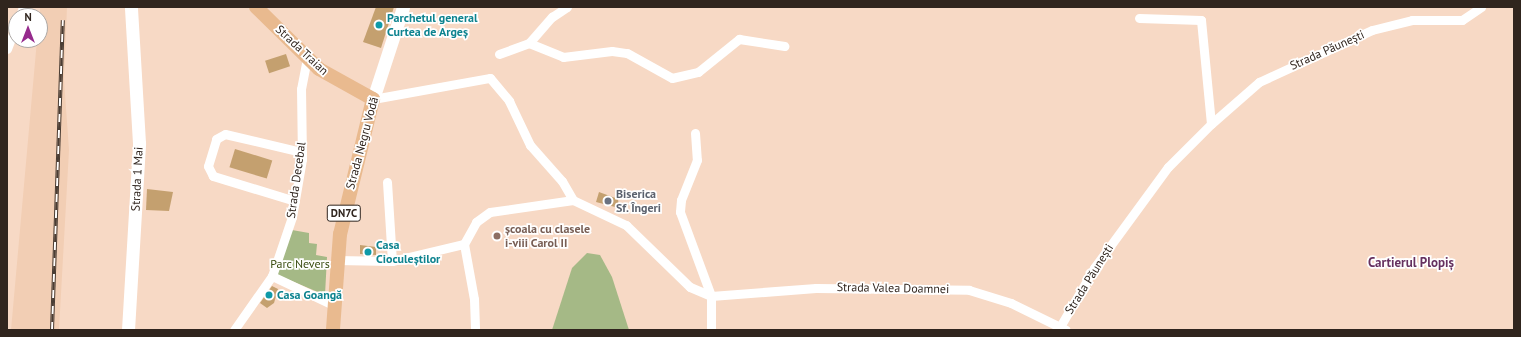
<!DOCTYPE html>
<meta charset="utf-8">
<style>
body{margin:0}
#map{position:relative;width:1521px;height:337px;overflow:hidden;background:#f7d9c5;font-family:"PT Sans",sans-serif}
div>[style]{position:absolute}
.built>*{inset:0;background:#f2ceb4}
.green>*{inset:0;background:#a5b986}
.building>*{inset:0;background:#c4a06f;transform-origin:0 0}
.minor>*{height:9px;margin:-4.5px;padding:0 4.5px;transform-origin:4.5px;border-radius:4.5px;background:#fff}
.secondary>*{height:13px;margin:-6.5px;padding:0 6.5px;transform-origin:6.5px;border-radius:6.5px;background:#fff}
.primary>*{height:14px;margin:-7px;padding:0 7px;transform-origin:7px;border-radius:7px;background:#e9ba8f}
.rail>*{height:4px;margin-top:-2px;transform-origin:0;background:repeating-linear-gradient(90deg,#fff 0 8px,#4a3d34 0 16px);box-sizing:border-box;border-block:1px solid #4a3d34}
.dots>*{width:11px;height:11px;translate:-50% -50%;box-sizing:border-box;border:2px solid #fff;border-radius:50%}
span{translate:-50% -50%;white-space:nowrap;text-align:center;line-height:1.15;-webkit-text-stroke:3.5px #fff;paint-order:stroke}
.shield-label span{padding:1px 3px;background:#fff;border:1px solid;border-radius:3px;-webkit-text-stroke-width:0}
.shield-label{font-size:11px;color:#30251e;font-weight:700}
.culture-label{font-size:12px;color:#0d838f;font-weight:700}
.left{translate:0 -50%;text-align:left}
.street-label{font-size:12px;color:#30251e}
.worship-label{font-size:12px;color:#5b616d;font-weight:700}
.education-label{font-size:12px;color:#785e54;font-weight:700}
.park-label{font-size:12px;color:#394c10}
.neighbourhood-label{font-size:13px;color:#663160;font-weight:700}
.frame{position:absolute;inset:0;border:8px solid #30251e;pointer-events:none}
.north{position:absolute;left:8px;top:8px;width:40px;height:40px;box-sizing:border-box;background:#fff;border:1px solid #aca8a5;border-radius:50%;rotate:0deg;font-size:11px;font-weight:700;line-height:16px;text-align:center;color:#30251e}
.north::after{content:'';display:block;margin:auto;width:14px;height:18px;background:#962b8d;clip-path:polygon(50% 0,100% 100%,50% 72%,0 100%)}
</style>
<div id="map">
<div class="built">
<div style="clip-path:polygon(40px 7px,67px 7px,64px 80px,69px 150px,59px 330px,11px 330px,37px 40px,40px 40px)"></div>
</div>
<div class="green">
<div style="clip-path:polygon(292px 230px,309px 233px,309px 243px,317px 244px,316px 255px,327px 257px,325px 295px,275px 274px)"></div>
<div style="clip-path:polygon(587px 253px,600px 255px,612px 277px,629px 330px,552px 330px,572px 268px)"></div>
</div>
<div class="building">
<div style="clip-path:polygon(376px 7px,394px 7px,381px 48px,363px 42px)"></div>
<div style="left:286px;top:54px;width:13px;height:22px;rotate:72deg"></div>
<div style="left:235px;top:149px;width:39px;height:19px;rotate:17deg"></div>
<div style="clip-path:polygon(147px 189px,173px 192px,169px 211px,146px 210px)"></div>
<div style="clip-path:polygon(599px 192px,618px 199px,619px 208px,596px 202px)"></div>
<div style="clip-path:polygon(360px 245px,376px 247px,376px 255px,360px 254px)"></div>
<div style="clip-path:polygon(272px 286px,278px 289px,274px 303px,267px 308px,260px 303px)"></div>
</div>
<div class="minor">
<div style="left:20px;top:16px;width:9px;rotate:-72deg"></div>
<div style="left:1139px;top:18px;width:62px;rotate:1.8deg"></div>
<div style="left:1201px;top:20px;width:104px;rotate:84.5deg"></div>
<div style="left:529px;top:43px;width:37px;rotate:22deg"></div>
<div style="left:563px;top:57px;width:49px;rotate:-7deg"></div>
<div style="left:612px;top:51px;width:15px;rotate:8deg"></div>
<div style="left:627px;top:53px;width:51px;rotate:29.1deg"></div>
<div style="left:672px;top:78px;width:27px;rotate:-13deg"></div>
<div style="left:698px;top:72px;width:53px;rotate:-38.8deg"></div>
<div style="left:739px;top:39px;width:46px;rotate:8.8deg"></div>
<div style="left:7px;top:49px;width:26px;rotate:-69deg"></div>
<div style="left:499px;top:54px;width:32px;rotate:-20deg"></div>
<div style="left:529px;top:43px;width:35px;rotate:-49deg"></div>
<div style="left:552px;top:17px;width:18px;rotate:-34deg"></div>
<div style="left:373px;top:99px;width:119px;rotate:-10.2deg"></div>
<div style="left:490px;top:78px;width:30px;rotate:50deg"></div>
<div style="left:509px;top:101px;width:49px;rotate:64.5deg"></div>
<div style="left:530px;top:145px;width:48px;rotate:48.4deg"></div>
<div style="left:562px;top:181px;width:22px;rotate:60deg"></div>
<div style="left:695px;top:133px;width:27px;rotate:86deg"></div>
<div style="left:697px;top:160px;width:43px;rotate:111.8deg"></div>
<div style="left:681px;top:200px;width:12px;rotate:95deg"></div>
<div style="left:680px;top:212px;width:90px;rotate:69.7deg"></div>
<div style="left:711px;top:296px;width:34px;rotate:90deg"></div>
<div style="left:387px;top:182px;width:79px;rotate:86.4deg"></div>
<div style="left:295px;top:201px;width:86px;rotate:-163deg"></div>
<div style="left:213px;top:176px;width:11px;rotate:-117deg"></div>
<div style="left:208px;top:166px;width:28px;rotate:-73deg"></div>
<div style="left:216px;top:139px;width:10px;rotate:-29deg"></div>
<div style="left:225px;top:134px;width:79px;rotate:13.2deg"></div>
<div style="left:464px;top:244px;width:25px;rotate:-61deg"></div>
<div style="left:476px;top:222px;width:17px;rotate:-36deg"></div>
<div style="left:490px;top:212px;width:84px;rotate:-8.2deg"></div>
<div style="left:573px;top:200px;width:59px;rotate:25.3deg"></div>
<div style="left:626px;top:225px;width:89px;rotate:44.1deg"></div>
<div style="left:690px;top:287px;width:23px;rotate:23deg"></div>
<div style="left:711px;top:296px;width:105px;rotate:-4.4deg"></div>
<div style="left:816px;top:288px;width:153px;rotate:0.7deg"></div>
<div style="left:969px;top:290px;width:44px;rotate:17.2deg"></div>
<div style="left:1011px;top:303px;width:61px;rotate:26.1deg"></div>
<div style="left:464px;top:244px;width:56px;rotate:79.7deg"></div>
<div style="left:474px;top:299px;width:31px;rotate:88deg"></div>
<div style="left:336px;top:260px;width:56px;rotate:1deg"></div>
<div style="left:392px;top:261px;width:74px;rotate:-13.3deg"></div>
<div style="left:272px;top:276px;width:68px;rotate:25.4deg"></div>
<div style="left:1061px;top:325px;width:66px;rotate:-59.9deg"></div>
<div style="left:1094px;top:268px;width:125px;rotate:-53.8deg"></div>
<div style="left:1168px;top:167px;width:61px;rotate:-45deg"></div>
<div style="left:1211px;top:124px;width:64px;rotate:-41.2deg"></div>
<div style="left:1259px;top:82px;width:124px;rotate:-24.7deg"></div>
<div style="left:1372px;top:30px;width:41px;rotate:-14deg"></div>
<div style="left:1412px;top:20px;width:50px"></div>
<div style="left:1462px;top:20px;width:23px;rotate:-34deg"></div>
<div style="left:234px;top:330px;width:66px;rotate:-54.9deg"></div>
<div style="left:272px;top:276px;width:62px;rotate:-71.3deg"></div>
<div style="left:292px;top:217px;width:59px;rotate:-80.2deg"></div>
<div style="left:302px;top:159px;width:70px;rotate:-90.8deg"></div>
<div style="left:301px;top:89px;width:32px;rotate:-79deg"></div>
</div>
<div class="secondary">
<div style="left:373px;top:99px;width:97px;rotate:-71.9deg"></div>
<div style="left:128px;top:330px;width:187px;rotate:-86.6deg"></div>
<div style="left:139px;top:143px;width:136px;rotate:-93.4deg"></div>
</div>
<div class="primary">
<div style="left:256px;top:7px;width:88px;rotate:44.5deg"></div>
<div style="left:319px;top:69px;width:62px;rotate:29.1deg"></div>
<div style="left:373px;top:99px;width:139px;rotate:103.7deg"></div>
<div style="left:340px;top:234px;width:96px;rotate:94.2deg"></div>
</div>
<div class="rail">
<div style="left:52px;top:330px;width:310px;rotate:-88deg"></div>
</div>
<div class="dots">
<div style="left:379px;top:25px;background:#0f9aa8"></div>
<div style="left:608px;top:201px;background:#6b7280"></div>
<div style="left:497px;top:236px;background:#8d6e63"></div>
<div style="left:368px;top:252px;background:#0f9aa8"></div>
<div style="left:269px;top:295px;background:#0f9aa8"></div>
</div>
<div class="shield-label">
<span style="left:344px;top:213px">DN7C</span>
</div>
<div class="culture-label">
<span class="left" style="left:387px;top:25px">Parchetul general<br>Curtea de Argeș</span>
<span class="left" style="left:376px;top:252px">Casa<br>Cioculeștilor</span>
<span class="left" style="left:277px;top:295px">Casa Goangă</span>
</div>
<div class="street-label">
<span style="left:302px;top:50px;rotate:43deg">Strada Traian</span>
<span style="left:1327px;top:50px;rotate:-24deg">Strada Păunești</span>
<span style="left:362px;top:143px;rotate:-75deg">Strada Negru Vodă</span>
<span style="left:137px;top:179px;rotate:-87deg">Strada 1 Mai</span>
<span style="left:296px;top:180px;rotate:-82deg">Strada Decebal</span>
<span style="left:1089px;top:279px;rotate:-58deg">Strada Păunești</span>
<span style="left:893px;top:288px;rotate:1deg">Strada Valea Doamnei</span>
</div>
<div class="worship-label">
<span class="left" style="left:616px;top:201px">Biserica<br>Sf. Îngeri</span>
</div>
<div class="education-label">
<span class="left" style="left:505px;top:236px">școala cu clasele<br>i-viii Carol II</span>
</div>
<div class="park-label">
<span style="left:300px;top:264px">Parc Nevers</span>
</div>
<div class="neighbourhood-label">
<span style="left:1411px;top:263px">Cartierul Plopiș</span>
</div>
<div class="frame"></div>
<div class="north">N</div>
</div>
